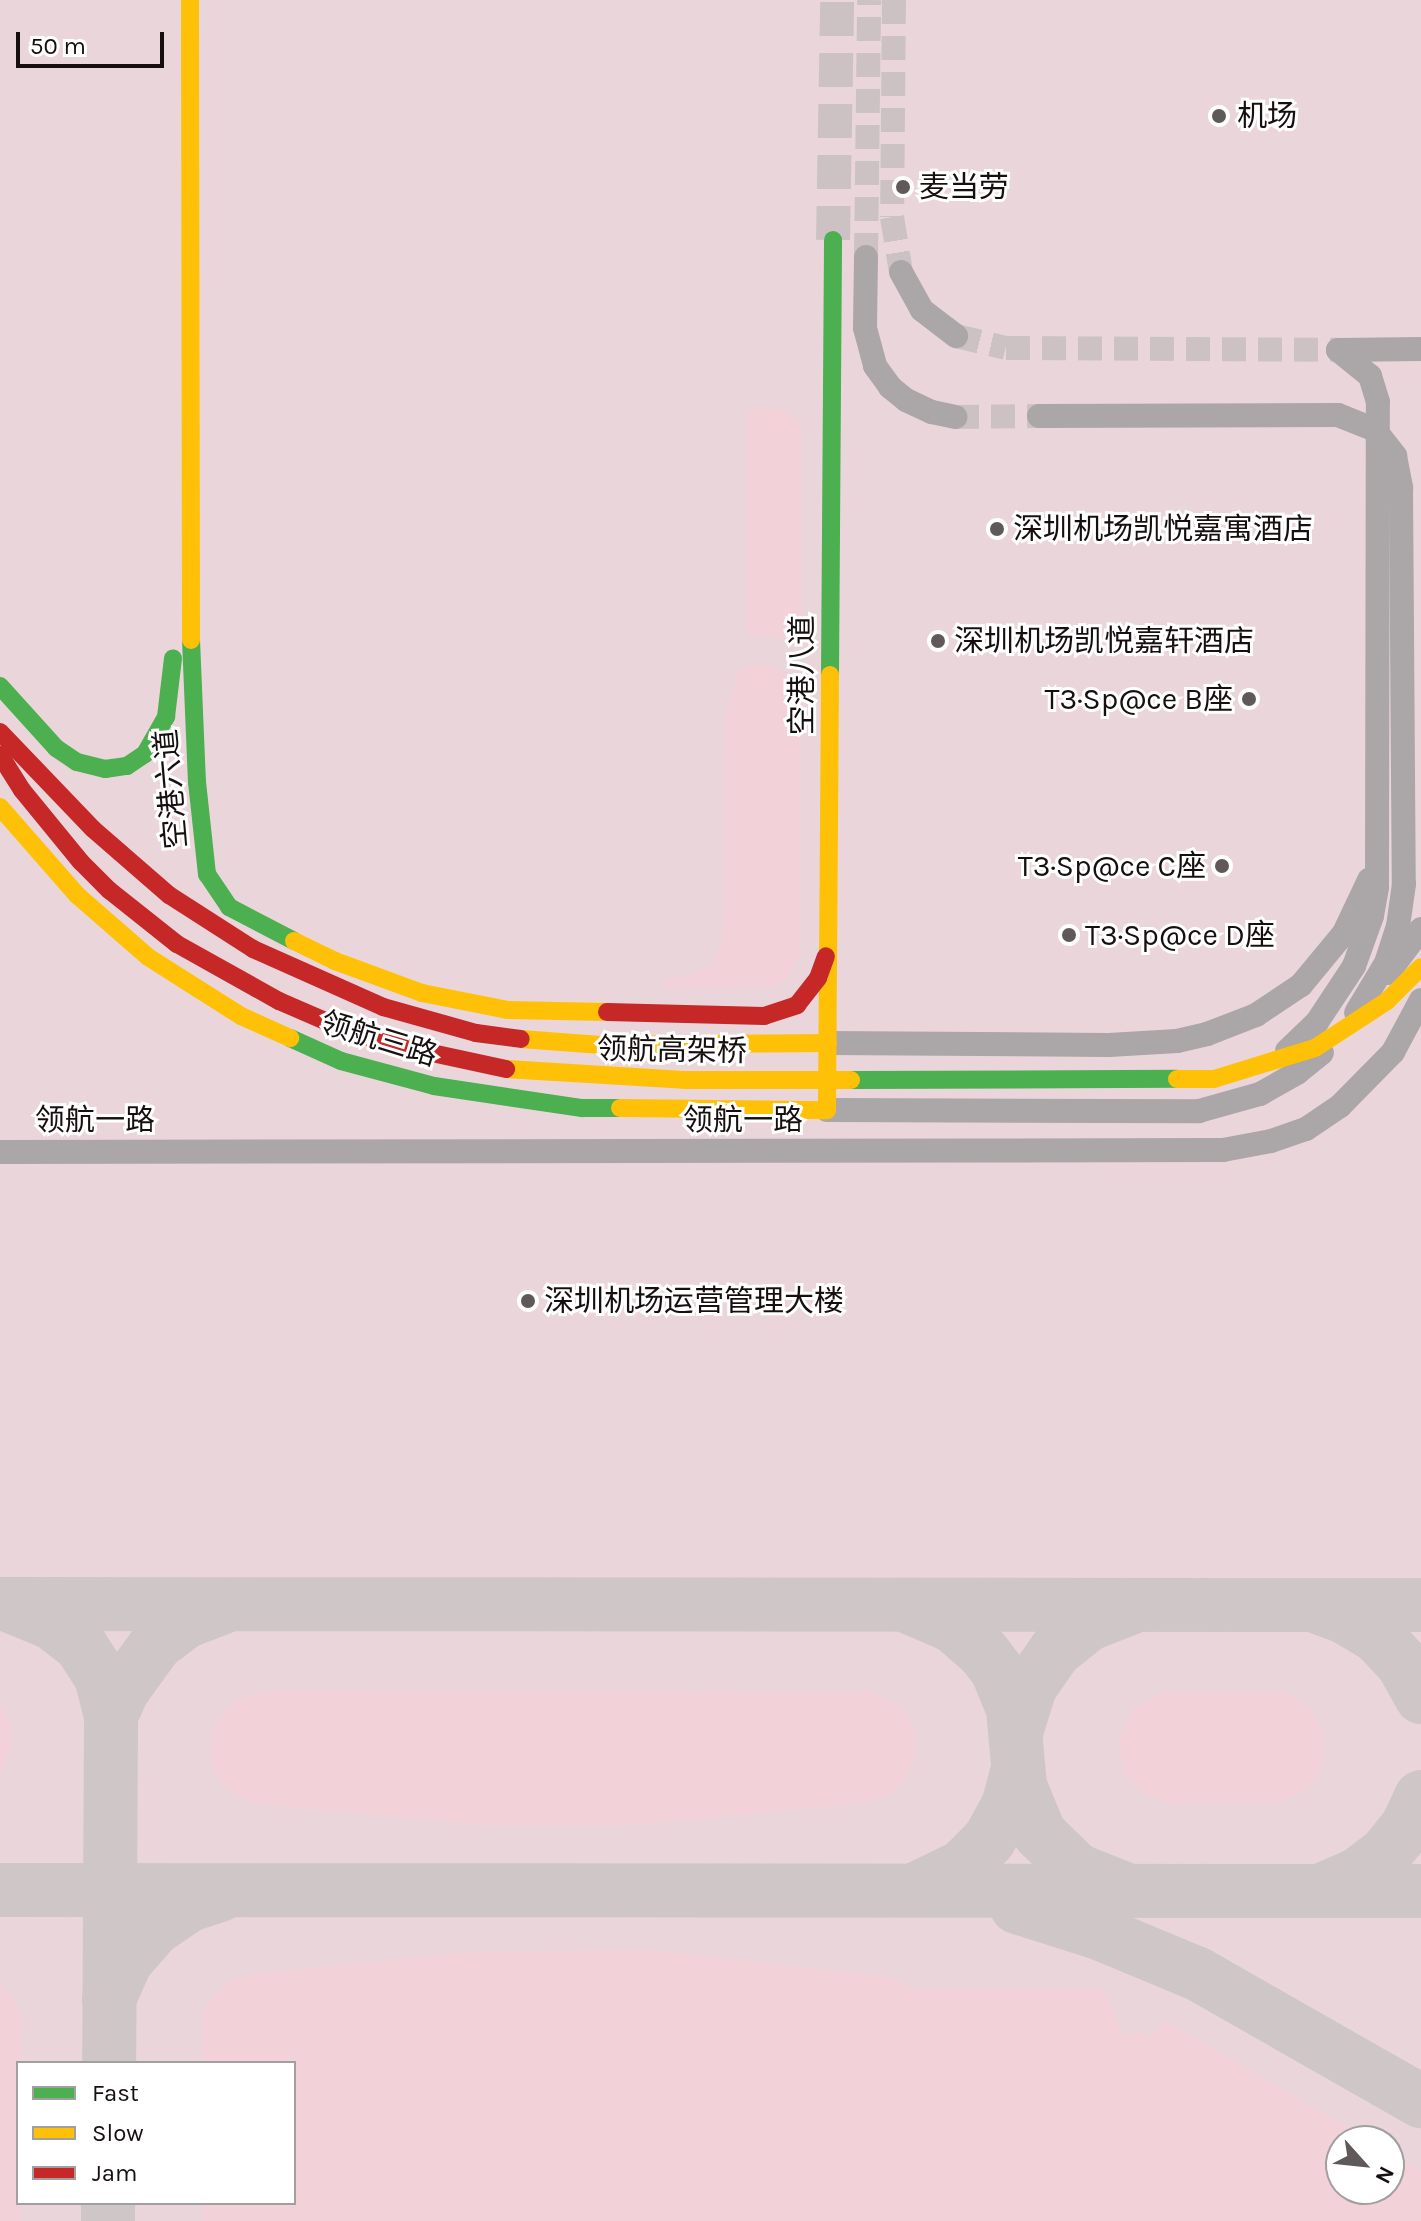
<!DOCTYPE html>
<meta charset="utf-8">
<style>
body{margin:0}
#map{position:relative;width:1421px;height:2221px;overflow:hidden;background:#ece2e4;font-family:Karla,"Noto Sans SC",sans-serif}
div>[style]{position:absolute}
.built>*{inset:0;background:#ead6da}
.green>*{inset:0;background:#f3d1d8}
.taxiway>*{height:54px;margin:-27px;padding:0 27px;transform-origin:27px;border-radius:27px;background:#cec6c7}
.street-tunnel>*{height:24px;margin-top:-12px;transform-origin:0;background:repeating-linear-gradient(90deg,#ccc2c4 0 24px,transparent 0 36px)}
.secondary-tunnel>*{height:34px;margin-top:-17px;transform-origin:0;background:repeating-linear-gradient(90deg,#ccc2c4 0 34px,transparent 0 51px)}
.street>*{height:24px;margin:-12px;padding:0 12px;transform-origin:12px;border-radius:12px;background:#aba6a8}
.fast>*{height:18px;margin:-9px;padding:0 9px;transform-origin:9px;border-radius:9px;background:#4caf50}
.slow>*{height:18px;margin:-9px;padding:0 9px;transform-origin:9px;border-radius:9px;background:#ffc107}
.jam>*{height:18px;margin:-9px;padding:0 9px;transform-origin:9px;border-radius:9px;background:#c62828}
.dots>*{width:22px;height:22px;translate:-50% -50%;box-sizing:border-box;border:4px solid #fff;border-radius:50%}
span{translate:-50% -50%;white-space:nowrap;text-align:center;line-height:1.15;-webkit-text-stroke:6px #fff;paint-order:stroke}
.poi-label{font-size:30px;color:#150f10}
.left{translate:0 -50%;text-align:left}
.right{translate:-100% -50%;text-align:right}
.street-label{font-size:30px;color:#150f10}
.legend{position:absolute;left:16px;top:2061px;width:280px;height:144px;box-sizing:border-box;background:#fff;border:2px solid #a19f9f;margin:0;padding:10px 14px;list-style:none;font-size:24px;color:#150f10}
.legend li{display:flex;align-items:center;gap:16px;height:40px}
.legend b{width:40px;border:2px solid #a19f9f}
.north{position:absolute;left:1325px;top:2125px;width:80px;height:80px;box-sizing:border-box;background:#fff;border:2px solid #a19f9f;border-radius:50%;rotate:117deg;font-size:22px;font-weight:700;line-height:32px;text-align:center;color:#150f10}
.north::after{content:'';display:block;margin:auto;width:28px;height:36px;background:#60595a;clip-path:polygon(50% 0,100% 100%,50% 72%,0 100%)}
.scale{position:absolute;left:16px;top:32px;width:148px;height:36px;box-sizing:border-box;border:4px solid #150f10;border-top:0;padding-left:10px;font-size:24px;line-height:28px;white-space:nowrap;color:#150f10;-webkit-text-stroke:6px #fff;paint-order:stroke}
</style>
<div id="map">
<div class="built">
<div style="clip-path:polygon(evenodd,0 0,1421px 0,1421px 2221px,0 2221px,0 0,18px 2063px,294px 2063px,294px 2203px,18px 2203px,18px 2063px,0 0,1341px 2141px,1389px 2141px,1389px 2189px,1341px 2189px,1341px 2141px)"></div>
</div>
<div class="green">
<div style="clip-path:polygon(769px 408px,786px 411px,798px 420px,802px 437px,802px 649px,777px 638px,747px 636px,747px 409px)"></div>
<div style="clip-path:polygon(758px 664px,781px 670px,801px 692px,800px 954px,790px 976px,770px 988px,664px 989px,664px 978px,688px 976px,705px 970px,715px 960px,721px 943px,724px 917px,725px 717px,739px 671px)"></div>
<div style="clip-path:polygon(265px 1691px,872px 1692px,902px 1708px,914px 1728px,917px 1751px,904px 1783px,887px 1797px,866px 1803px,619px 1826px,480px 1825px,259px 1804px,238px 1797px,221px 1783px,211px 1763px,212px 1730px,232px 1702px)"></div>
<div style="clip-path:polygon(1163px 1692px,1280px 1692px,1292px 1696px,1310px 1709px,1322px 1729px,1325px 1752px,1319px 1774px,1305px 1791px,1274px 1804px,1169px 1803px,1147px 1796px,1124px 1773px,1119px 1740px,1133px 1709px)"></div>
<div style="clip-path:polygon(0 1704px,10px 1721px,12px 1744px,0 1776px)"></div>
<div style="clip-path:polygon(647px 1950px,888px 1977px,915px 1989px,1103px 1989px,1124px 2036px,1138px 2032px,1153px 2037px,1164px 2020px,1371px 2141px,1341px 2141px,1341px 2189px,1389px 2189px,1389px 2152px,1421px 2170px,1421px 2221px,203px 2221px,203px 2203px,294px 2203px,294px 2063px,202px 2063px,203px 2010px,226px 1982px,257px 1974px,462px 1953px)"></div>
<div style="clip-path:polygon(0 1983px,16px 2003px,21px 2020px,21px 2221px,0 2221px)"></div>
</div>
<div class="taxiway">
<div style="left:0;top:1604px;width:1421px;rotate:0.04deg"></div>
<div style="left:13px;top:1607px;width:42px;rotate:22.3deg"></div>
<div style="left:52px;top:1623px;width:37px;rotate:38deg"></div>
<div style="left:81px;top:1646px;width:37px;rotate:57deg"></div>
<div style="left:101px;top:1677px;width:40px;rotate:75.6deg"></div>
<div style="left:111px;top:1716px;width:347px;rotate:90.3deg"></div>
<div style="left:909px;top:1607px;width:48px;rotate:23.4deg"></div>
<div style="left:953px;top:1626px;width:41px;rotate:41.1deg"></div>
<div style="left:984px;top:1653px;width:21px;rotate:53deg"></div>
<div style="left:997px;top:1670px;width:42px;rotate:67.7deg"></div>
<div style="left:1013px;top:1709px;width:77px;rotate:84.8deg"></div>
<div style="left:1020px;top:1786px;width:52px;rotate:67.4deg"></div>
<div style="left:1040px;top:1834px;width:52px;rotate:44.2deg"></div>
<div style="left:1077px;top:1870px;width:48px;rotate:21.8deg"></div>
<div style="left:1320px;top:1608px;width:27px;rotate:20deg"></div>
<div style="left:1345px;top:1617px;width:37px;rotate:31deg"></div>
<div style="left:1377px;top:1636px;width:38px;rotate:47deg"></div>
<div style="left:1403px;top:1664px;width:38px;rotate:61deg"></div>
<div style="left:111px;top:1716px;width:27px;rotate:-66deg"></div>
<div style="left:122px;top:1691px;width:58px;rotate:-54.1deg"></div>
<div style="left:156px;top:1644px;width:39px;rotate:-37deg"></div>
<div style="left:187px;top:1621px;width:39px;rotate:-21deg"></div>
<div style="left:1017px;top:1729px;width:44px;rotate:-72.8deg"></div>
<div style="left:1030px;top:1687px;width:44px;rotate:-55.2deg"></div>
<div style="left:1055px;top:1651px;width:43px;rotate:-38.5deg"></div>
<div style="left:1089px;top:1624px;width:44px;rotate:-21.3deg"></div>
<div style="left:916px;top:1889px;width:51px;rotate:-25.6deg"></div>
<div style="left:962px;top:1867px;width:38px;rotate:-45deg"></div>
<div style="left:989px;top:1840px;width:39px;rotate:-61deg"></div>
<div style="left:1008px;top:1806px;width:38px;rotate:-75deg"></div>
<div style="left:1324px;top:1889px;width:36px;rotate:-23deg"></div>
<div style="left:1357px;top:1875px;width:35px;rotate:-37deg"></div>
<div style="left:1385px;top:1854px;width:35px;rotate:-51deg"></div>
<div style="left:1407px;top:1827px;width:33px;rotate:-65deg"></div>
<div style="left:0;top:1890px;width:1421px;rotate:0.04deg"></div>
<div style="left:1017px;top:1907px;width:86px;rotate:17.6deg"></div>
<div style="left:1099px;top:1933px;width:107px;rotate:22.5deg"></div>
<div style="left:1198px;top:1974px;width:257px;rotate:29.7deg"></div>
<div style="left:109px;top:1999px;width:42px;rotate:-65.9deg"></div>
<div style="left:126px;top:1961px;width:43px;rotate:-48.8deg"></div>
<div style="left:154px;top:1929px;width:42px;rotate:-34.4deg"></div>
<div style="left:189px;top:1905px;width:32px;rotate:-18deg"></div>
<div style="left:108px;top:2221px;width:18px;rotate:-90deg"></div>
</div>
<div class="street-tunnel">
<div style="left:894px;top:0;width:217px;rotate:90.5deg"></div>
<div style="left:892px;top:217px;width:56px;rotate:80.7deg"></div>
<div style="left:866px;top:257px;width:257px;rotate:-89.3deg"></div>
<div style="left:956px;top:336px;width:51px;rotate:13.5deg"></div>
<div style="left:1006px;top:348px;width:332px;rotate:0.3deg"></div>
<div style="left:955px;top:417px;width:84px;rotate:-0.7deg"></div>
</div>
<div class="secondary-tunnel">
<div style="left:833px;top:240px;width:240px;rotate:-89deg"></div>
</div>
<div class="street">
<div style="left:866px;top:257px;width:71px;rotate:90.8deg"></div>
<div style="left:865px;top:328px;width:39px;rotate:75deg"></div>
<div style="left:875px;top:366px;width:26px;rotate:54deg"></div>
<div style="left:890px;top:387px;width:21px;rotate:39deg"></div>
<div style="left:906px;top:400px;width:29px;rotate:25deg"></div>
<div style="left:932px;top:412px;width:24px;rotate:12deg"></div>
<div style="left:901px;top:272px;width:43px;rotate:61.1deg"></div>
<div style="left:922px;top:310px;width:43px;rotate:37.4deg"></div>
<div style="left:1338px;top:350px;width:83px;rotate:-0.7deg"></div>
<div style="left:1039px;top:416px;width:299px;rotate:-0.2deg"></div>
<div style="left:1338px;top:415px;width:40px;rotate:22deg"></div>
<div style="left:1375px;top:430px;width:33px;rotate:52deg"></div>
<div style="left:1395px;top:456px;width:33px;rotate:79deg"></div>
<div style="left:1401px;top:488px;width:396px;rotate:89.6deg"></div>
<div style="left:1404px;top:884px;width:42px;rotate:98.1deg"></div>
<div style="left:1398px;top:926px;width:39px;rotate:108deg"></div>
<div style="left:1386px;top:963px;width:58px;rotate:121deg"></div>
<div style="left:1388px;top:973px;width:55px;rotate:-53.1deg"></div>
<div style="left:828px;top:1043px;width:281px;rotate:0.4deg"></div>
<div style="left:1109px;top:1045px;width:68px;rotate:-3.4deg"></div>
<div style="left:1177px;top:1041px;width:31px;rotate:-13deg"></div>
<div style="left:1207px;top:1034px;width:53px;rotate:-21.2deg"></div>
<div style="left:1256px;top:1015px;width:54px;rotate:-33.7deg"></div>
<div style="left:1301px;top:985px;width:67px;rotate:-50.4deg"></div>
<div style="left:1344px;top:933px;width:59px;rotate:-64.7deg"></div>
<div style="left:1287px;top:1051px;width:42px;rotate:-44deg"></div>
<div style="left:1317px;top:1022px;width:67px;rotate:-56.5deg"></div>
<div style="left:1354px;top:966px;width:53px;rotate:-70.2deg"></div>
<div style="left:1372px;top:916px;width:29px;rotate:-80deg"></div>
<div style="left:1377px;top:887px;width:485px;rotate:-89.9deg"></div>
<div style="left:1378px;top:402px;width:27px;rotate:-107deg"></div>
<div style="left:1370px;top:376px;width:41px;rotate:-140.9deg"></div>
<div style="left:827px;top:1110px;width:372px;rotate:0.2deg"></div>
<div style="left:1199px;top:1111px;width:63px;rotate:-15.6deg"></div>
<div style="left:1260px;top:1094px;width:43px;rotate:-29.6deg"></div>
<div style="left:1297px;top:1073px;width:32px;rotate:-39deg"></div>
<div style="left:0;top:1152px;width:1223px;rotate:-0.09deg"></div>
<div style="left:1223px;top:1150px;width:49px;rotate:-10.6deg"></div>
<div style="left:1271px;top:1141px;width:37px;rotate:-19deg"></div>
<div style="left:1306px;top:1129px;width:41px;rotate:-34.1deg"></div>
<div style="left:1340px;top:1106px;width:76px;rotate:-45.5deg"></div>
<div style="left:1393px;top:1052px;width:59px;rotate:-61.7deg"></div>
</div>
<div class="fast">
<div style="left:191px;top:640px;width:142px;rotate:87.6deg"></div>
<div style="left:197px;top:782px;width:93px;rotate:83.8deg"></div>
<div style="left:207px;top:874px;width:40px;rotate:56deg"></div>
<div style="left:229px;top:907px;width:73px;rotate:27.6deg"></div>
<div style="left:830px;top:675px;width:435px;rotate:-89.6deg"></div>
<div style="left:0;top:686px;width:84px;rotate:47.9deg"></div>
<div style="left:56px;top:748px;width:25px;rotate:34deg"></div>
<div style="left:77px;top:762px;width:29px;rotate:14deg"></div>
<div style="left:105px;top:769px;width:22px;rotate:-8deg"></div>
<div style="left:127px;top:766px;width:22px;rotate:-34deg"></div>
<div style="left:145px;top:754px;width:43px;rotate:-60.4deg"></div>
<div style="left:166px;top:717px;width:59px;rotate:-83.2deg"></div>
<div style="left:290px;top:1038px;width:56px;rotate:24.3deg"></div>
<div style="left:341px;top:1061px;width:96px;rotate:15deg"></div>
<div style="left:434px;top:1086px;width:150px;rotate:8.5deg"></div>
<div style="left:582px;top:1108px;width:38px"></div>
<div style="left:851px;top:1080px;width:326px;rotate:-0.2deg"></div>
</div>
<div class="slow">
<div style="left:190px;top:0;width:640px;rotate:89.91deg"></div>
<div style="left:0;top:807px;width:117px;rotate:48.8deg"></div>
<div style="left:77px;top:895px;width:94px;rotate:41.1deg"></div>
<div style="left:148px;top:957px;width:110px;rotate:32.4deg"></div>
<div style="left:241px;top:1016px;width:54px;rotate:24.2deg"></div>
<div style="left:294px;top:941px;width:46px;rotate:26deg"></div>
<div style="left:335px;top:961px;width:93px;rotate:20.2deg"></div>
<div style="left:422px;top:993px;width:88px;rotate:11.2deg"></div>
<div style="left:508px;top:1010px;width:99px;rotate:1.2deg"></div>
<div style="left:521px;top:1039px;width:80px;rotate:4.3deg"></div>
<div style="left:601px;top:1045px;width:227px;rotate:-0.5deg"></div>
<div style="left:506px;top:1069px;width:178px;rotate:3.5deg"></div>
<div style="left:684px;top:1080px;width:167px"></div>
<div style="left:1177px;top:1079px;width:37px"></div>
<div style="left:1214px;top:1079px;width:106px;rotate:-17.1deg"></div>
<div style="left:1315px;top:1048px;width:86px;rotate:-33.1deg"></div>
<div style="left:1387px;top:1001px;width:48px;rotate:-45deg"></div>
<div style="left:620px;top:1108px;width:207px;rotate:0.6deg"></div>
<div style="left:827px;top:1110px;width:435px;rotate:-89.6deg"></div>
</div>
<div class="jam">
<div style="left:0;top:732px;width:134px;rotate:46.2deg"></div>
<div style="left:93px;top:829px;width:101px;rotate:41deg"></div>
<div style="left:169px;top:895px;width:100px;rotate:32.7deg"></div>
<div style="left:253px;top:949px;width:142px;rotate:24deg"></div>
<div style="left:383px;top:1007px;width:97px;rotate:15.6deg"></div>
<div style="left:476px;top:1033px;width:45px;rotate:7.6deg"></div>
<div style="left:0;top:755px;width:41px;rotate:57.8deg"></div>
<div style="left:22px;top:790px;width:93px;rotate:50.7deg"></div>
<div style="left:81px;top:862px;width:40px;rotate:45deg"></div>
<div style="left:109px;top:890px;width:87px;rotate:38.5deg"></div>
<div style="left:177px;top:944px;width:117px;rotate:29.2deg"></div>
<div style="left:279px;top:1001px;width:56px;rotate:23.3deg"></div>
<div style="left:330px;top:1023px;width:54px;rotate:20.4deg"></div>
<div style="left:381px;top:1042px;width:128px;rotate:12.2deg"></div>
<div style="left:607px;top:1012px;width:157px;rotate:1.5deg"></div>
<div style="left:764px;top:1016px;width:35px;rotate:-18deg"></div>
<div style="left:797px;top:1005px;width:34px;rotate:-52deg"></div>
<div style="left:818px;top:978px;width:23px;rotate:-70deg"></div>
</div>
<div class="dots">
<div style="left:1219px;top:116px;background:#60595a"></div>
<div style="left:903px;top:187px;background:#60595a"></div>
<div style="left:997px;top:529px;background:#60595a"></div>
<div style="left:938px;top:641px;background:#60595a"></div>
<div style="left:1249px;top:699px;background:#60595a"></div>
<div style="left:1222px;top:866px;background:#60595a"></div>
<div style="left:1069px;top:935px;background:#60595a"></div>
<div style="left:528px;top:1301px;background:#60595a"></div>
</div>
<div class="poi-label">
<span class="left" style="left:1237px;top:116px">机场</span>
<span class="left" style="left:919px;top:187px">麦当劳</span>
<span class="left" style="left:1013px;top:529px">深圳机场凯悦嘉寓酒店</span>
<span class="left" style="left:954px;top:641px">深圳机场凯悦嘉轩酒店</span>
<span class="right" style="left:1233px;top:699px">T3·Sp@ce B座</span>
<span class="right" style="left:1206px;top:866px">T3·Sp@ce C座</span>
<span class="left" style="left:1085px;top:935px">T3·Sp@ce D座</span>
<span class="left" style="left:544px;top:1301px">深圳机场运营管理大楼</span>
</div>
<div class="street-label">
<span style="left:802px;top:675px;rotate:-90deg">空港八道</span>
<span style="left:171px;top:789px;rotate:-95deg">空港六道</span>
<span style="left:379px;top:1039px;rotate:17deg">领航三路</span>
<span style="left:672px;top:1050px;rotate:1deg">领航高架桥</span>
<span style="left:95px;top:1120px">领航一路</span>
<span style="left:743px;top:1120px">领航一路</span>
</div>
<ul class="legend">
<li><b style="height:10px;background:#4caf50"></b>Fast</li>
<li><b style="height:10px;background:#ffc107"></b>Slow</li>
<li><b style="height:10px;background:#c62828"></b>Jam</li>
</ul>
<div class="north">N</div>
<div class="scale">50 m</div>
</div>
